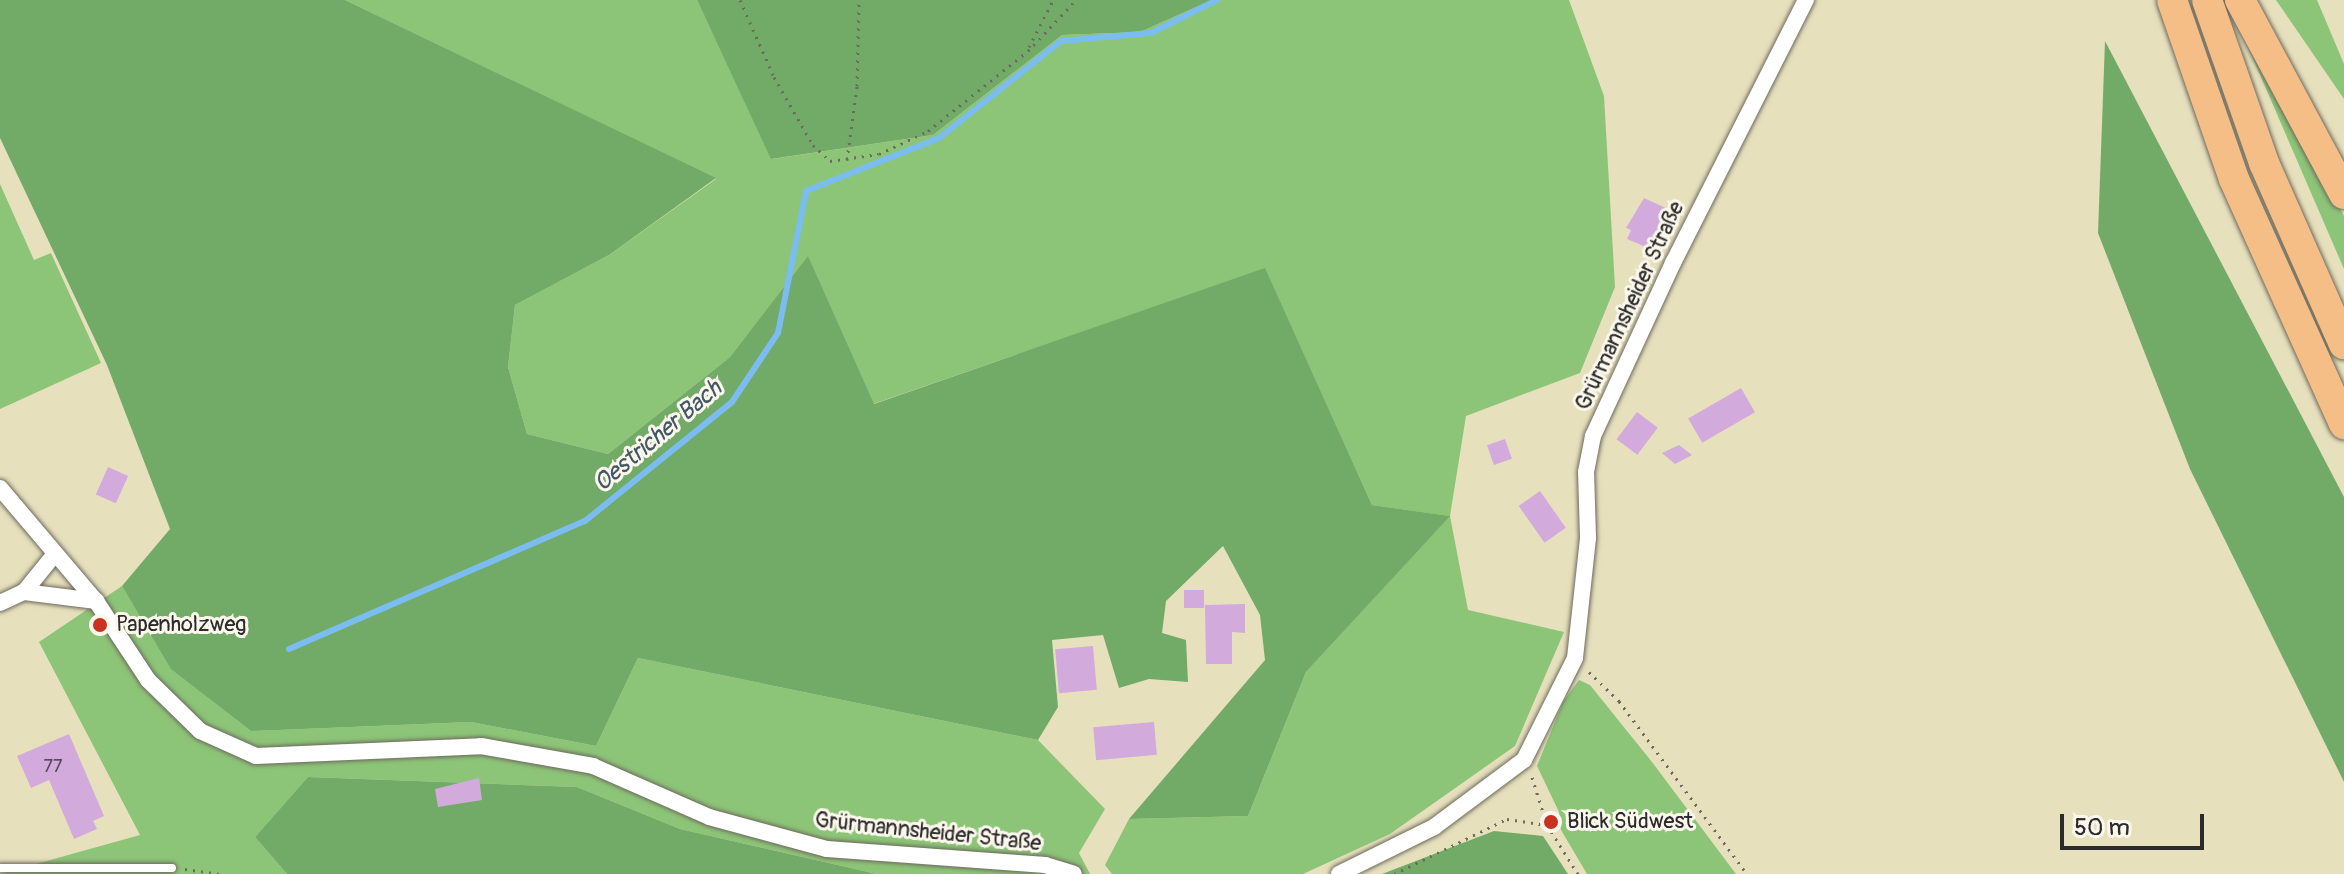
<!DOCTYPE html>
<meta charset="utf-8">
<style>
body{margin:0}
#map{position:relative;width:2344px;height:874px;overflow:hidden;background:#e7e0bd;font-family:Pangolin,sans-serif}
div>[style]{position:absolute}
.green>*{inset:0;background:#8dc578}
.forest>*{inset:0;background:#72aa68}
.stream>*{height:6px;margin:-3px;padding:0 3px;transform-origin:3px;border-radius:3px;background:#7bbdf1}
.building>*{inset:0;background:#d2abdc;transform-origin:0 0}
.path>*{height:3px;margin-top:-1.5px;transform-origin:0;background:repeating-linear-gradient(90deg,#6d6a5e 0 2px,transparent 0 8px)}
.roads{filter:drop-shadow(0 0 2px #6d6a5e) drop-shadow(0 0 2px #6d6a5e)}
.lane>*{height:8px;margin:-4px;padding:0 4px;transform-origin:4px;border-radius:4px;background:#fff}
.street>*{height:16px;margin:-8px;padding:0 8px;transform-origin:8px;border-radius:8px;background:#fff}
.highway>*{height:30px;margin:-15px;padding:0 15px;transform-origin:15px;border-radius:15px;background:#f6be87}
.dots>*{width:22px;height:22px;translate:-50% -50%;box-sizing:border-box;border:4px solid #fbf7ec;border-radius:50%}
span{translate:-50% -50%;white-space:nowrap;text-align:center;line-height:1.15;-webkit-text-stroke:6px #fbf7ec;paint-order:stroke}
.number-label{font-size:18px;color:#554b57}
.number-label span{-webkit-text-stroke-width:0}
.street-label{font-size:22px;color:#2b2b2b}
.poi-label{font-size:22px;color:#2b2b2b}
.left{translate:0 -50%;text-align:left}
.water-label{font-size:24px;color:#435766;font-style:italic}
.scale{position:absolute;left:2060px;top:814px;width:144px;height:36px;box-sizing:border-box;border:4px solid #2b2b2b;border-top:0;padding-left:10px;font-size:24px;line-height:28px;white-space:nowrap;color:#2b2b2b;-webkit-text-stroke:6px #fbf7ec;paint-order:stroke}
</style>
<div id="map">
<div class="green">
<div style="clip-path:polygon(345px 0,697px 0,772px 159px,933px 135px,1062px 35px,1140px 32px,1212px 0,1569px 0,1604px 96px,1615px 287px,1580px 373px,1466px 416px,1450px 516px,1468px 610px,1564px 632px,1515px 746px,1390px 834px,1303px 874px,1112px 874px,1105px 865px,1129px 819px,1248px 816px,1306px 672px,1449px 516px,1372px 505px,1265px 269px,873px 404px,808px 257px,730px 357px,608px 454px,527px 434px,508px 367px,515px 305px,609px 255px,716px 179px)"></div>
<div style="clip-path:polygon(2276px 0,2317px 0,2344px 64px,2344px 99px)"></div>
<div style="clip-path:polygon(2239px 14px,2344px 216px,2344px 269px,2248px 47px)"></div>
<div style="clip-path:polygon(0 184px,34px 260px,51px 253px,101px 363px,0 409px)"></div>
<div style="clip-path:polygon(122px 586px,172px 669px,251px 731px,471px 722px,596px 746px,638px 658px,1038px 740px,1105px 809px,1079px 853px,1090px 874px,877px 874px,680px 829px,577px 787px,308px 777px,255px 837px,287px 874px,0 874px,140px 835px,39px 642px)"></div>
<div style="clip-path:polygon(1579px 680px,1590px 685px,1652px 762px,1736px 874px,1587px 874px,1561px 830px,1559px 812px,1537px 766px,1563px 702px)"></div>
</div>
<div class="forest">
<div style="clip-path:polygon(0 0,345px 0,716px 178px,609px 255px,515px 305px,508px 367px,527px 434px,608px 454px,730px 357px,808px 256px,874px 404px,1265px 268px,1372px 505px,1450px 516px,1306px 672px,1248px 816px,1129px 819px,1265px 660px,1260px 615px,1223px 546px,1166px 601px,1162px 633px,1186px 640px,1188px 682px,1149px 679px,1119px 688px,1103px 635px,1052px 640px,1058px 707px,1038px 740px,638px 658px,596px 746px,471px 722px,251px 731px,171px 669px,122px 586px,170px 529px,107px 365px,0 138px)"></div>
<div style="clip-path:polygon(697px 0,1212px 0,1140px 32px,1062px 35px,933px 135px,771px 159px)"></div>
<div style="clip-path:polygon(2105px 41px,2344px 497px,2344px 782px,2190px 469px,2098px 233px)"></div>
<div style="clip-path:polygon(308px 777px,577px 787px,680px 829px,877px 874px,287px 874px,255px 837px)"></div>
<div style="clip-path:polygon(1494px 831px,1543px 836px,1568px 874px,1382px 874px)"></div>
</div>
<div class="stream">
<div style="left:289px;top:649px;width:322px;rotate:-23.4deg"></div>
<div style="left:585px;top:521px;width:189px;rotate:-39deg"></div>
<div style="left:732px;top:402px;width:83px;rotate:-56.3deg"></div>
<div style="left:778px;top:333px;width:145px;rotate:-78.8deg"></div>
<div style="left:806px;top:191px;width:143px;rotate:-21.7deg"></div>
<div style="left:939px;top:138px;width:156px;rotate:-38.5deg"></div>
<div style="left:1061px;top:41px;width:90px;rotate:-5.1deg"></div>
<div style="left:1151px;top:33px;width:74px;rotate:-26.6deg"></div>
</div>
<div class="building">
<div style="clip-path:polygon(1644px 198px,1668px 209px,1651px 249px,1627px 239px,1631px 230px,1626px 228px)"></div>
<div style="left:1741px;top:388px;width:28px;height:61px;rotate:60deg"></div>
<div style="left:1637px;top:412px;width:26px;height:34px;rotate:37deg"></div>
<div style="left:1505px;top:439px;width:21px;height:19px;rotate:71deg"></div>
<div style="clip-path:polygon(1679px 445px,1692px 455px,1675px 464px,1662px 453px)"></div>
<div style="left:108px;top:467px;width:22px;height:30px;rotate:24deg"></div>
<div style="left:1540px;top:491px;width:45px;height:26px;rotate:55deg"></div>
<div style="left:1184px;top:590px;width:20px;height:18px"></div>
<div style="clip-path:polygon(1245px 604px,1245px 633px,1232px 632px,1232px 664px,1206px 664px,1205px 605px)"></div>
<div style="left:1093px;top:646px;width:44px;height:38px;rotate:85deg"></div>
<div style="left:1154px;top:722px;width:33px;height:61px;rotate:85deg"></div>
<div style="clip-path:polygon(69px 734px,104px 816px,93px 821px,97px 829px,74px 839px,49px 780px,31px 788px,17px 756px)"></div>
<div style="clip-path:polygon(479px 778px,482px 800px,438px 807px,435px 789px)"></div>
</div>
<div class="path">
<div style="left:740px;top:0;width:84px;rotate:66.2deg"></div>
<div style="left:774px;top:77px;width:78px;rotate:60.2deg"></div>
<div style="left:813px;top:145px;width:23px;rotate:43deg"></div>
<div style="left:830px;top:161px;width:49px;rotate:-8.1deg"></div>
<div style="left:879px;top:154px;width:54px;rotate:-25.1deg"></div>
<div style="left:928px;top:131px;width:128px;rotate:-38.7deg"></div>
<div style="left:1028px;top:51px;width:70px;rotate:-46.7deg"></div>
<div style="left:1029px;top:47px;width:53px;rotate:-62.9deg"></div>
<div style="left:847px;top:160px;width:75px;rotate:-82.3deg"></div>
<div style="left:857px;top:86px;width:86px;rotate:-88.7deg"></div>
<div style="left:1589px;top:672px;width:42px;rotate:44deg"></div>
<div style="left:1619px;top:701px;width:215px;rotate:53.5deg"></div>
<div style="left:1547px;top:825px;width:58px;rotate:57.7deg"></div>
<div style="left:185px;top:869px;width:35px;rotate:8deg"></div>
<div style="left:1394px;top:874px;width:126px;rotate:-26deg"></div>
<div style="left:1507px;top:819px;width:40px;rotate:8.5deg"></div>
<div style="left:1547px;top:825px;width:53px;rotate:-107.4deg"></div>
</div>
<div class="roads">
<div class="lane">
<div style="left:0;top:868px;width:172px"></div>
</div>
<div class="street">
<div style="left:0;top:488px;width:148px;rotate:49.7deg"></div>
<div style="left:96px;top:601px;width:95px;rotate:56.6deg"></div>
<div style="left:148px;top:680px;width:73px;rotate:44.4deg"></div>
<div style="left:200px;top:731px;width:61px;rotate:24.1deg"></div>
<div style="left:256px;top:756px;width:225px;rotate:-2.5deg"></div>
<div style="left:481px;top:746px;width:114px;rotate:10.1deg"></div>
<div style="left:593px;top:766px;width:127px;rotate:23.7deg"></div>
<div style="left:709px;top:817px;width:122px;rotate:15.2deg"></div>
<div style="left:827px;top:849px;width:219px;rotate:4.2deg"></div>
<div style="left:1045px;top:865px;width:30px;rotate:17deg"></div>
<div style="left:24px;top:592px;width:48px;rotate:-51deg"></div>
<div style="left:0;top:603px;width:26px;rotate:-25deg"></div>
<div style="left:24px;top:592px;width:73px;rotate:7.1deg"></div>
<div style="left:1339px;top:874px;width:106px;rotate:-26.3deg"></div>
<div style="left:1434px;top:827px;width:112px;rotate:-36.7deg"></div>
<div style="left:1524px;top:760px;width:114px;rotate:-63.4deg"></div>
<div style="left:1575px;top:658px;width:121px;rotate:-83.8deg"></div>
<div style="left:1588px;top:538px;width:66px;rotate:-91.7deg"></div>
<div style="left:1586px;top:472px;width:37px;rotate:-79deg"></div>
<div style="left:1593px;top:436px;width:191px;rotate:-65.2deg"></div>
<div style="left:1673px;top:263px;width:295px;rotate:-63.2deg"></div>
</div>
<div class="highway">
<div style="left:2172px;top:0;width:189px;rotate:70.9deg"></div>
<div style="left:2234px;top:179px;width:269px;rotate:65.8deg"></div>
<div style="left:2207px;top:0;width:173px;rotate:70.7deg"></div>
<div style="left:2264px;top:163px;width:198px;rotate:66.2deg"></div>
<div style="left:2240px;top:0;width:220px;rotate:61.8deg"></div>
</div>
</div>
<div class="dots">
<div style="left:100px;top:625px;background:#c8321e"></div>
<div style="left:1551px;top:822px;background:#c8321e"></div>
</div>
<div class="number-label">
<span style="left:53px;top:767px">77</span>
</div>
<div class="street-label">
<span style="left:1630px;top:306px;rotate:-65deg">Grürmannsheider Straße</span>
<span style="left:928px;top:832px;rotate:6deg">Grürmannsheider Straße</span>
</div>
<div class="poi-label">
<span class="left" style="left:116px;top:625px">Papenholzweg</span>
<span class="left" style="left:1567px;top:822px">Blick Südwest</span>
</div>
<div class="water-label">
<span style="left:658px;top:436px;rotate:-40deg">Oestricher Bach</span>
</div>
<div class="scale">50 m</div>
</div>
